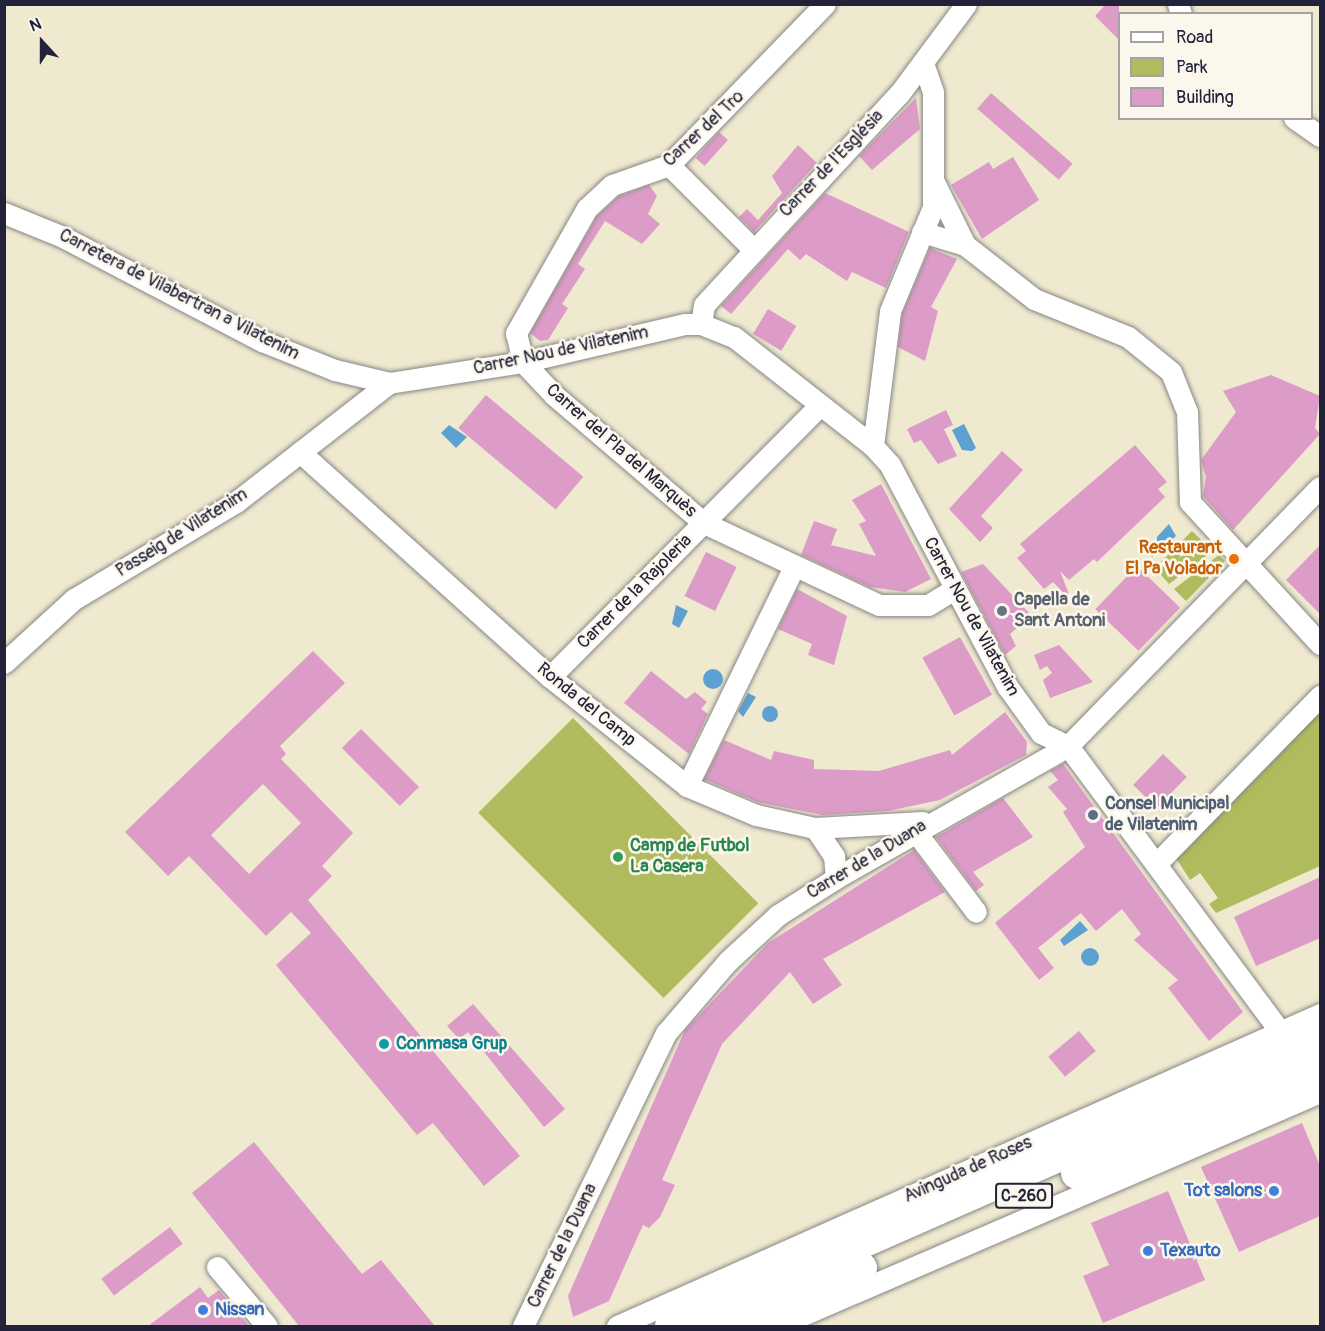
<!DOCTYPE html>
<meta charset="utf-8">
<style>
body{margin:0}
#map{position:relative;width:1325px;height:1331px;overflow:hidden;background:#eee9cf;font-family:Pangolin,sans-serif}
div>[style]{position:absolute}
.green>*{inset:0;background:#afbb5d;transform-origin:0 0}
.water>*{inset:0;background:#5da1d2}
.round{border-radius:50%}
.building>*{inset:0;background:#dc9cc7;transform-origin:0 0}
.roads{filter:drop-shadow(0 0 2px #888685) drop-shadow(0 0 2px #888685)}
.minor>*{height:21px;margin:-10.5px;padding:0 10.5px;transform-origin:10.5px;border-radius:10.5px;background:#fff}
.highway>*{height:32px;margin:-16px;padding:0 16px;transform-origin:16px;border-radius:16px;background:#fff}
.dots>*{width:16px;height:16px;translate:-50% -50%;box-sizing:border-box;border:3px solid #fbf7ec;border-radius:50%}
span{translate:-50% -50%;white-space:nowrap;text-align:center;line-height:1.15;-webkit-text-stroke:5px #fbf7ec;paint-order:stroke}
.shield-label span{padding:2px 4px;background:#fbf7ec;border:2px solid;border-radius:4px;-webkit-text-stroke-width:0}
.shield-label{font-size:16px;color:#22223b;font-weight:700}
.street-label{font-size:18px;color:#22223b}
.food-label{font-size:18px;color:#c56008;font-weight:700}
.right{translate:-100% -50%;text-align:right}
.worship-label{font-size:18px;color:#5b616d;font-weight:700}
.left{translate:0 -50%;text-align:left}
.service-label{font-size:18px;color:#4e5e75;font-weight:700}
.leisure-label{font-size:18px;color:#27864d;font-weight:700}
.culture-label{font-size:18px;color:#0d838f;font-weight:700}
.shop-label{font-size:18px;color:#366cbe;font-weight:700}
.frame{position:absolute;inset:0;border:6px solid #22223b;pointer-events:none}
.legend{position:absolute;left:1118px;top:12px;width:195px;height:108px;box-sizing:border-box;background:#fbf7ec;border:2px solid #a4a2a5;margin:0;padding:8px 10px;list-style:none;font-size:18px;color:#22223b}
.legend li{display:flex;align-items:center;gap:12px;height:30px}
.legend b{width:30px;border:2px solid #a4a2a5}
.north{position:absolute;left:12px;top:12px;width:60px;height:60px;-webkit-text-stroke:4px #fbf7ec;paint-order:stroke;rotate:339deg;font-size:16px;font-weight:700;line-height:24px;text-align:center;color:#22223b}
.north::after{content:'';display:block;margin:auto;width:21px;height:27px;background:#22223b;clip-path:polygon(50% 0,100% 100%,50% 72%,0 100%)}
</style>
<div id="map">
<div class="green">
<div style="clip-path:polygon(1192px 531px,1213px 551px,1169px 584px,1155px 568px)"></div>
<div style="clip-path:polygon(1219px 555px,1225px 561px,1186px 601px,1174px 589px)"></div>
<div style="clip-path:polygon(1320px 708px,1320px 866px,1216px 913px,1209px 904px,1218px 898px,1200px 873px,1190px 880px,1174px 855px)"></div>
<div style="left:573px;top:718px;width:262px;height:134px;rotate:45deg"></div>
</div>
<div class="water">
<div style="clip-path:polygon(964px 424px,976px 448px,972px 451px,962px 450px,952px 430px)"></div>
<div style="clip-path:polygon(449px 425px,467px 437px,456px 448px,441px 433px)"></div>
<div style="clip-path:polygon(1169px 524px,1176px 536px,1152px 557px,1145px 550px)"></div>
<div style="clip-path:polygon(676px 605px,688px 611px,679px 628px,672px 624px)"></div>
<div class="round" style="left:703px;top:669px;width:20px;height:20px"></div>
<div style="clip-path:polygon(748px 693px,756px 697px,743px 717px,738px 711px)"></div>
<div class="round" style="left:762px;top:706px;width:16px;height:16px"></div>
<div style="clip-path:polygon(1080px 921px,1088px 930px,1064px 946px,1060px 940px)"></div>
<div class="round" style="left:1081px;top:948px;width:18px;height:18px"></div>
</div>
<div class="building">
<div style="clip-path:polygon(1106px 4px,1119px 4px,1119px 40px,1095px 16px)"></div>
<div style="left:991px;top:93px;width:108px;height:21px;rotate:41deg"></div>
<div style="clip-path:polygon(916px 98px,920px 129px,872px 170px,859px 156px)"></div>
<div style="left:719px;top:132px;width:12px;height:35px;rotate:42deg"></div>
<div style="clip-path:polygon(798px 145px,817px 163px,754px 232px,739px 217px,747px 209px,758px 220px,782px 193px,772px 176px)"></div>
<div style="clip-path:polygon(1013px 157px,1039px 200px,982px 239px,951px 185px,989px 162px,993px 169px)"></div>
<div style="clip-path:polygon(836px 181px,825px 193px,909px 232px,886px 288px,852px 272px,847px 281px,806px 254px,800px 260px,788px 249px,731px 314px,721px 306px)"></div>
<div style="clip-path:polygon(649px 185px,657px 196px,648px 214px,660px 224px,642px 244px,605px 221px,578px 264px,585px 269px,562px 304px,568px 308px,548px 340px,540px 341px,530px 333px,597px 216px,619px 196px)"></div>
<div style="clip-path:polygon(930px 248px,957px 259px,931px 307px,938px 311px,925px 361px,898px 347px,902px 314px)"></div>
<div style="left:768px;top:309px;width:33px;height:29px;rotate:31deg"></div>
<div style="clip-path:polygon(1271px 375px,1320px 396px,1315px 428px,1320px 434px,1233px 530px,1203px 496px,1206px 477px,1201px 460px,1236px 412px,1223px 391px)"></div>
<div style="left:486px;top:395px;width:127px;height:43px;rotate:40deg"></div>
<div style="clip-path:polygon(946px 410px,953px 425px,944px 429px,957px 456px,938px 464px,921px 440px,914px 443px,907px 429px)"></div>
<div style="clip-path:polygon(1135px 445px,1167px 482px,1158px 489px,1165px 497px,1097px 562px,1094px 559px,1069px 580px,1060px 571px,1072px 602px,1053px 582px,1044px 589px,1017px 558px,1026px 551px,1020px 544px)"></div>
<div style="clip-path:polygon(1002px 451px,1023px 470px,981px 516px,993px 528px,980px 542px,949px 509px)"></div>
<div style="clip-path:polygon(881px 484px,931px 579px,905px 592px,870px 587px,801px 555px,814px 521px,837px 529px,831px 545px,876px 556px,859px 524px,866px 521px,852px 500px)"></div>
<div style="clip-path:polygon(1320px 545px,1320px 614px,1286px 580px)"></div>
<div style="left:706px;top:552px;width:34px;height:49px;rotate:26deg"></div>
<div style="clip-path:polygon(983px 564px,1031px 615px,1010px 634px,1016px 646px,1005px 655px,961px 572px)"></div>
<div style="left:1137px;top:566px;width:60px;height:60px;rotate:44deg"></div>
<div style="clip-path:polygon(797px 589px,847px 616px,834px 665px,808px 655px,812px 644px,778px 629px)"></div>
<div style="left:960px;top:637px;width:66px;height:43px;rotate:61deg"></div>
<div style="clip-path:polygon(1059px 645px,1093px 682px,1050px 698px,1043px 680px,1052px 673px,1047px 666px,1040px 670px,1034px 655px)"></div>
<div style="clip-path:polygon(evenodd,313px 651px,345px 683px,280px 746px,286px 754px,281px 759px,353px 833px,322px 866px,332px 876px,308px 900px,520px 1156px,484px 1186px,433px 1123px,417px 1135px,276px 965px,311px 933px,291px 912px,266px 936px,189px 856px,168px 876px,125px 832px,313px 651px,263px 784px,301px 823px,249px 874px,211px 835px,263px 784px)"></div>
<div style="clip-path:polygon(651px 671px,686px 699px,695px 692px,707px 702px,701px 709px,708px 714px,689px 754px,624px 703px)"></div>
<div style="clip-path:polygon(1005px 712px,1027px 742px,1026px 755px,940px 800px,888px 811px,823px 815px,757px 802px,704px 779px,724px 740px,771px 760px,774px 751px,814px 760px,814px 769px,879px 771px,950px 750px,952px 755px)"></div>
<div style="left:361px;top:729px;width:82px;height:27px;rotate:45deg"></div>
<div style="left:1163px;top:754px;width:33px;height:43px;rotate:44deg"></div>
<div style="clip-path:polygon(1063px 764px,1243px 1012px,1209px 1041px,1168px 988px,1178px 980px,1134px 940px,1141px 934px,1122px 909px,1096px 931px,1081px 913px,1038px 948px,1054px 968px,1039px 980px,995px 923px,1085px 847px,1063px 812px,1067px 809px,1048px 787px,1058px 780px,1050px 771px)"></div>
<div style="clip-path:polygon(1003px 798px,1033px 837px,973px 872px,984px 885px,976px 891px,936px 837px)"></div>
<div style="clip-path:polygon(914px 850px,945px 892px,823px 959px,842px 985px,813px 1004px,790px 972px,722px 1044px,662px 1180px,675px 1185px,660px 1217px,649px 1228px,643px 1225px,609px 1301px,573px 1317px,568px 1296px,685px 1030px,768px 943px)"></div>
<div style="clip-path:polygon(1320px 877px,1320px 938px,1256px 966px,1234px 917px)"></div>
<div style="clip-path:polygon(473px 1004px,565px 1109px,544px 1127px,468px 1032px,459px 1039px,447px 1026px)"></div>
<div style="left:1079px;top:1031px;width:26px;height:40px;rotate:50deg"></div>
<div style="clip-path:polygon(1302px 1123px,1320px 1166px,1320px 1216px,1239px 1252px,1201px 1167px)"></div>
<div style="clip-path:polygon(254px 1142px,362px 1274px,381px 1260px,435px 1326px,299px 1326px,192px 1193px)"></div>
<div style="clip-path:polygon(1168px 1191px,1205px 1280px,1103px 1323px,1083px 1276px,1109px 1265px,1091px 1223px)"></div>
<div style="left:170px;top:1227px;width:21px;height:86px;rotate:53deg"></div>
<div style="clip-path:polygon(200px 1287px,208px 1298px,219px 1290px,249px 1326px,148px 1326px)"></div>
</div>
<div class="roads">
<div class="minor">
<div style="left:825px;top:4px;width:224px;rotate:134.1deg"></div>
<div style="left:669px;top:165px;width:60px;rotate:160.7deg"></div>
<div style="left:612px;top:185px;width:34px;rotate:137deg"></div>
<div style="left:587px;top:208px;width:144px;rotate:119.6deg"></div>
<div style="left:516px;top:333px;width:30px;rotate:76deg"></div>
<div style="left:523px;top:362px;width:45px;rotate:46.8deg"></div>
<div style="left:554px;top:395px;width:197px;rotate:40.5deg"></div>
<div style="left:704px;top:523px;width:193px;rotate:25.1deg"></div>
<div style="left:879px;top:605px;width:49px"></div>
<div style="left:928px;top:605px;width:31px;rotate:-31deg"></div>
<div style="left:1178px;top:4px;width:10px;rotate:73deg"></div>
<div style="left:1294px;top:118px;width:32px;rotate:35deg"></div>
<div style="left:669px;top:165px;width:119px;rotate:45deg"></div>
<div style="left:4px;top:213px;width:64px;rotate:22.1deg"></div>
<div style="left:63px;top:237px;width:225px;rotate:27.6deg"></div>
<div style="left:262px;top:341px;width:79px;rotate:21.7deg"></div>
<div style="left:335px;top:370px;width:56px;rotate:13.5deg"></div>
<div style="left:389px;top:383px;width:136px;rotate:-8.9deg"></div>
<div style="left:523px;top:362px;width:166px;rotate:-13.2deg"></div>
<div style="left:685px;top:324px;width:16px"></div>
<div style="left:701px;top:324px;width:35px;rotate:22deg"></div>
<div style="left:734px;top:337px;width:177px;rotate:38.1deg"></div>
<div style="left:873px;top:446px;width:25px;rotate:48deg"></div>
<div style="left:890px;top:465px;width:250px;rotate:62.1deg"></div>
<div style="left:1007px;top:686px;width:58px;rotate:54.1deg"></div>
<div style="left:1041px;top:733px;width:30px;rotate:26deg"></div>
<div style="left:1068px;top:746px;width:355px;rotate:53.4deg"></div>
<div style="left:922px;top:232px;width:45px;rotate:16.8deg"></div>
<div style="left:965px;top:245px;width:68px;rotate:-116.2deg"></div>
<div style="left:965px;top:245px;width:88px;rotate:38deg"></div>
<div style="left:1034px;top:299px;width:101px;rotate:22deg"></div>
<div style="left:1128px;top:337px;width:55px;rotate:39.1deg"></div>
<div style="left:1171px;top:372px;width:43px;rotate:68.2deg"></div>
<div style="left:1187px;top:412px;width:90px;rotate:88.1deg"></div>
<div style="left:1190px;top:502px;width:193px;rotate:47.5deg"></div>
<div style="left:701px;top:324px;width:19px;rotate:-81deg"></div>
<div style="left:704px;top:305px;width:287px;rotate:-47.3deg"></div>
<div style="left:899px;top:94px;width:112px;rotate:-53.3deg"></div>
<div style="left:873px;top:446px;width:136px;rotate:-82.8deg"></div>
<div style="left:890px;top:311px;width:113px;rotate:-67.5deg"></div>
<div style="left:933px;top:207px;width:115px;rotate:-90deg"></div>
<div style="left:933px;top:92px;width:31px;rotate:-109deg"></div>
<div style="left:300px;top:452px;width:336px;rotate:42deg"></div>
<div style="left:550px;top:677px;width:175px;rotate:38.5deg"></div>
<div style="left:687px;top:786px;width:75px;rotate:22.8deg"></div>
<div style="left:756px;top:815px;width:60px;rotate:12.4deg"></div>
<div style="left:815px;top:828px;width:108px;rotate:-3.2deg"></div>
<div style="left:4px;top:663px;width:95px;rotate:-42.4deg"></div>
<div style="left:74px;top:599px;width:189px;rotate:-30.9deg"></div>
<div style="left:236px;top:502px;width:194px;rotate:-37.9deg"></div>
<div style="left:550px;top:677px;width:383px;rotate:-45.2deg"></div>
<div style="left:687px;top:786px;width:242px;rotate:-64deg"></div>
<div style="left:815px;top:828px;width:34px;rotate:56deg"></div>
<div style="left:834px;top:856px;width:22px;rotate:85deg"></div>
<div style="left:915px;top:831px;width:101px;rotate:53deg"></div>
<div style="left:1156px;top:864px;width:235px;rotate:-45.7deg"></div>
<div style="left:217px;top:1267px;width:77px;rotate:49.7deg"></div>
<div style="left:523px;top:1326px;width:326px;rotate:-64deg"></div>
<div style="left:666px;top:1033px;width:95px;rotate:-49.3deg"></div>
<div style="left:728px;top:961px;width:68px;rotate:-42.6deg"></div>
<div style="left:778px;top:915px;width:69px;rotate:-32.5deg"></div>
<div style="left:836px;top:878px;width:267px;rotate:-29.6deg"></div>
<div style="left:1068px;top:746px;width:361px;rotate:-45.8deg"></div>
<div style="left:617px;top:1326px;width:769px;rotate:-23.93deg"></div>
<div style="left:777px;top:1326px;width:591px;rotate:-23.31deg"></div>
</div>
<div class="highway">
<div style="left:1077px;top:1173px;width:266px;rotate:-23.8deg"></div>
<div style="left:671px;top:1326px;width:709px;rotate:-23.71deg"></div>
<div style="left:727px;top:1326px;width:146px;rotate:-23.4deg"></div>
</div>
</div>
<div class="dots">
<div style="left:1234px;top:559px;background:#e8710a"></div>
<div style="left:1002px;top:611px;background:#6b7280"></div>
<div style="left:1093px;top:815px;background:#5c6f8a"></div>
<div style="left:618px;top:857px;background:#2e9e5b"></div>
<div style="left:384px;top:1044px;background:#0f9aa8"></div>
<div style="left:1274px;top:1191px;background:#3f7fe0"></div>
<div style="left:1148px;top:1251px;background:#3f7fe0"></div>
<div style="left:203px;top:1310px;background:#3f7fe0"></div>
</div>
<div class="shield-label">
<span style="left:1024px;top:1196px">C-260</span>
</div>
<div class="street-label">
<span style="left:704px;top:129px;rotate:-43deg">Carrer del Tro</span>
<span style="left:832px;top:164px;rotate:-46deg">Carrer de l'Església</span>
<span style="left:179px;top:295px;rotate:27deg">Carretera de Vilabertran a Vilatenim</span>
<span style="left:561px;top:351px;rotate:-12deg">Carrer Nou de Vilatenim</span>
<span style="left:621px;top:451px;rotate:41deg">Carrer del Pla del Marquès</span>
<span style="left:182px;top:533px;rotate:-32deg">Passeig de Vilatenim</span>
<span style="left:635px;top:592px;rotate:-45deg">Carrer de la Rajoleria</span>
<span style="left:971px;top:617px;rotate:61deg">Carrer Nou de Vilatenim</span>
<span style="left:586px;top:705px;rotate:39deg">Ronda del Camp</span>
<span style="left:867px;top:860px;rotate:-31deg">Carrer de la Duana</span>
<span style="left:968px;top:1170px;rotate:-24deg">Avinguda de Roses</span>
<span style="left:563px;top:1246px;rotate:-64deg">Carrer de la Duana</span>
</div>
<div class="food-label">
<span class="right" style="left:1222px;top:559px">Restaurant<br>El Pa Volador</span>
</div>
<div class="worship-label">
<span class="left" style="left:1014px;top:611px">Capella de<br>Sant Antoni</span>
</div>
<div class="service-label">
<span class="left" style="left:1105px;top:815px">Consel Municipal<br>de Vilatenim</span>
</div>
<div class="leisure-label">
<span class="left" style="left:630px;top:857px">Camp de Futbol<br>La Casera</span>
</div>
<div class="culture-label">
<span class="left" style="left:396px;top:1044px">Conmasa Grup</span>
</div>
<div class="shop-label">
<span class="right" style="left:1262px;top:1191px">Tot salons</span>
<span class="left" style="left:1160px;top:1251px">Texauto</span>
<span class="left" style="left:215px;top:1310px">Nissan</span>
</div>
<div class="frame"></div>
<ul class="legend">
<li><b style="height:8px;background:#fff"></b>Road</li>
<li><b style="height:16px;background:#afbb5d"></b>Park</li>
<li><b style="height:16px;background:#dc9cc7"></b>Building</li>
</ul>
<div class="north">N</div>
</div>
